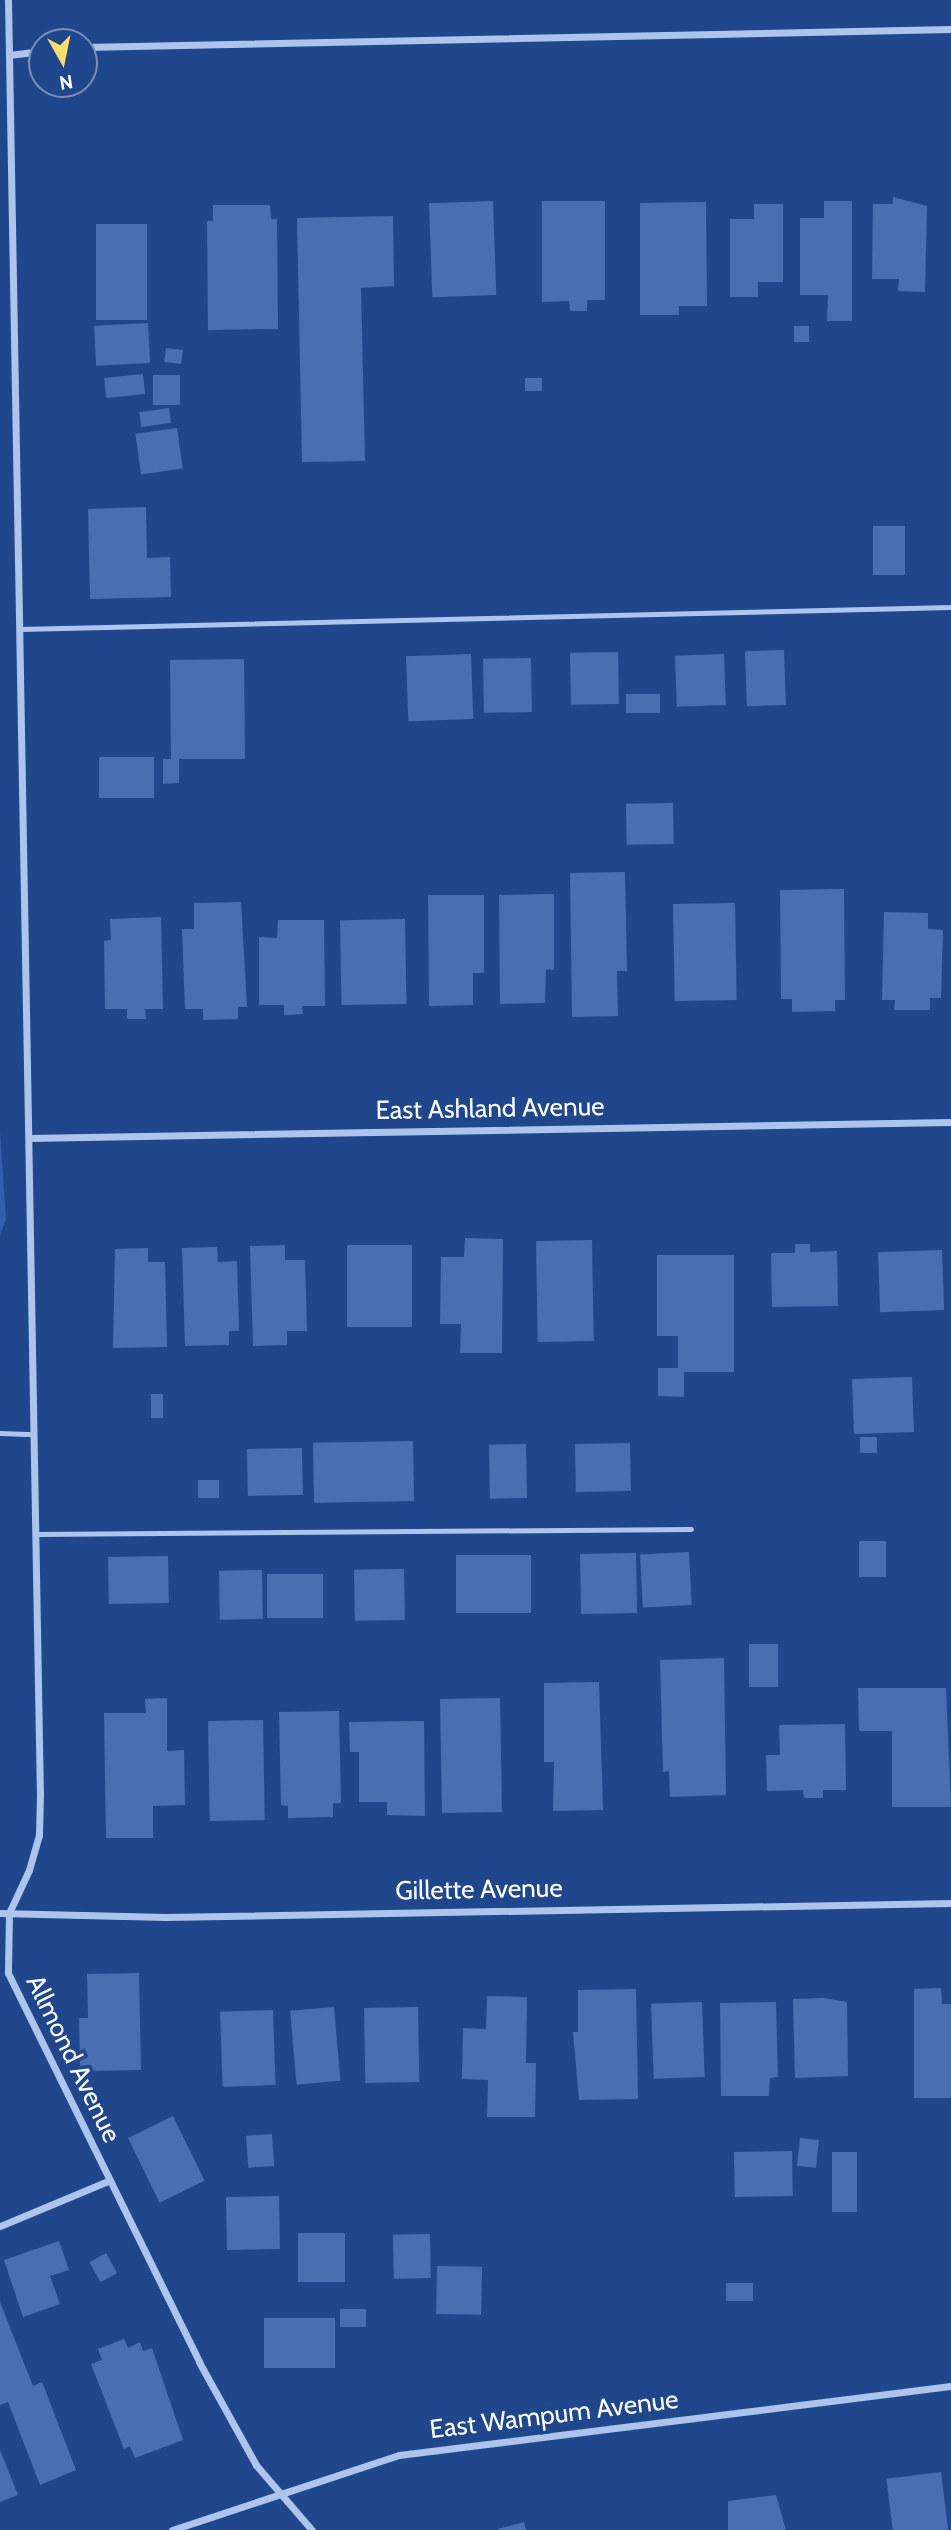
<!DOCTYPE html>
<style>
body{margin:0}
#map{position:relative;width:951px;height:2530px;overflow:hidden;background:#20468c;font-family:Cabin,sans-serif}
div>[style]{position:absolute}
.green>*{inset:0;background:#345ea9}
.building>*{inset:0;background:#496fb3;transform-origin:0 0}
.service>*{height:5px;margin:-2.5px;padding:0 2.5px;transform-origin:2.5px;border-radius:2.5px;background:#adc4ec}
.minor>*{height:7px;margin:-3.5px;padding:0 3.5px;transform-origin:3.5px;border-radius:3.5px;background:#adc4ec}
span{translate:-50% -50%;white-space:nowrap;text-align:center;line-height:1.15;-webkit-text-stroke:7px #20468c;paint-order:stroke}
.street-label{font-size:26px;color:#fff}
.north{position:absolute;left:28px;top:28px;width:70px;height:70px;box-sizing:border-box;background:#20468c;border:2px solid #7990ba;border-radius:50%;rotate:171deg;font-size:19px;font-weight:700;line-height:28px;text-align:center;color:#fff}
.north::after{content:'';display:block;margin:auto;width:24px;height:32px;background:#f9dd6e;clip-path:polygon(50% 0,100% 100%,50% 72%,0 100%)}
</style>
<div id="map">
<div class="green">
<div style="clip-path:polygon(0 1131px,6px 1219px,0 1235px)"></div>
</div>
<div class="building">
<div style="clip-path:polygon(893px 197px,927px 206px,925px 292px,898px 291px,899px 279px,872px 279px,873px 204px,893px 204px)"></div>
<div style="left:493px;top:201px;width:94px;height:64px;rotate:88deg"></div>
<div style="clip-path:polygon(542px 201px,605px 201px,605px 300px,587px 300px,587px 311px,570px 311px,569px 301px,542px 302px)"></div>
<div style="clip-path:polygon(824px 201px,852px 201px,852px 321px,827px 321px,828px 295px,800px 295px,800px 218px,824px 218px)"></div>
<div style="clip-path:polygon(706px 202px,707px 306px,679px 306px,679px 315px,640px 315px,640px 203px)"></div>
<div style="clip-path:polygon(754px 204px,783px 204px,783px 282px,758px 282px,758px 297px,730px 297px,730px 219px,754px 219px)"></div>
<div style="clip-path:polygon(213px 205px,270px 205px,271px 219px,277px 219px,278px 329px,208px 330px,207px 221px,213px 221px)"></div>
<div style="clip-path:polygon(393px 216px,394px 286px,361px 288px,365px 461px,302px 462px,297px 218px)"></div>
<div style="left:96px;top:224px;width:51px;height:96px"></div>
<div style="left:148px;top:323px;width:40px;height:54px;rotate:87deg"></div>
<div style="left:794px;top:326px;width:15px;height:16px"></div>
<div style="left:166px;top:348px;width:17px;height:14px;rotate:7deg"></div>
<div style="left:143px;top:374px;width:20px;height:39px;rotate:84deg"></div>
<div style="left:153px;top:375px;width:27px;height:30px"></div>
<div style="left:525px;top:378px;width:17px;height:13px"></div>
<div style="left:169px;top:408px;width:15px;height:30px;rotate:82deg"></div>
<div style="left:177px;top:428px;width:41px;height:42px;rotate:82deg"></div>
<div style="clip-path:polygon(146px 507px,147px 558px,170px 557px,171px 597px,90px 599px,88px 509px)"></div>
<div style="left:905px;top:526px;width:49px;height:32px;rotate:90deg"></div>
<div style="left:784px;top:650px;width:55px;height:39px;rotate:88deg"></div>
<div style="left:618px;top:652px;width:52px;height:48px;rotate:89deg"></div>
<div style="left:471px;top:654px;width:65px;height:65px;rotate:88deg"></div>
<div style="left:724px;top:654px;width:51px;height:49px;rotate:88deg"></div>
<div style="left:531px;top:658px;width:54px;height:48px;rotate:89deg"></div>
<div style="clip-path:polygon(244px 659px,245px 759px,179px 759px,179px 783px,163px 784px,163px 759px,171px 759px,170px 660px)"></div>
<div style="left:626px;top:694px;width:34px;height:19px"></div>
<div style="left:99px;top:757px;width:55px;height:41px"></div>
<div style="left:673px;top:803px;width:41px;height:47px;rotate:89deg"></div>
<div style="clip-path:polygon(625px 872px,627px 971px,617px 971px,618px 1016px,572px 1017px,570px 873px)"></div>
<div style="clip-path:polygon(844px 889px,845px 1000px,835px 1000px,835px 1011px,792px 1012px,792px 999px,781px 999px,780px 890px)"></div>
<div style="clip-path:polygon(554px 894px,554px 970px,546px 969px,545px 1003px,500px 1004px,499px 895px)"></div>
<div style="clip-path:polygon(428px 895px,484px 895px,484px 973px,473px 973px,473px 1005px,429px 1006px)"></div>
<div style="clip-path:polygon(241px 902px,247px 1007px,238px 1007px,238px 1019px,203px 1020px,203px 1009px,185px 1009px,182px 929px,194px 929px,194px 903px)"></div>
<div style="left:735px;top:903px;width:97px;height:62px;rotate:89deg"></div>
<div style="clip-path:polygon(884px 912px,928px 913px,928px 929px,943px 930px,941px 998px,930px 998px,930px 1010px,894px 1010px,895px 1000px,882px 1000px)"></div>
<div style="clip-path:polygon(161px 917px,163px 1009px,145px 1009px,146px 1019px,127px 1019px,127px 1009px,105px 1009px,104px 941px,111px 940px,110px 919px)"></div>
<div style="left:405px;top:919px;width:85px;height:65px;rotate:89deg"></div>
<div style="clip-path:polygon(278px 920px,324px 920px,325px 1006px,302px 1006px,303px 1014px,284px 1015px,284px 1005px,259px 1005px,259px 937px,277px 938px)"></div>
<div style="clip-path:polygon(465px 1238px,503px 1239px,502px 1353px,460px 1353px,461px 1324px,440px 1324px,441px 1257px,464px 1257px)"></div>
<div style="left:592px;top:1240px;width:101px;height:56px;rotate:89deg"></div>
<div style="clip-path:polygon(795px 1244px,810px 1244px,810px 1252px,837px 1251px,838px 1306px,772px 1307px,771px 1253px,795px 1253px)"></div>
<div style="clip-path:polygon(285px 1245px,285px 1260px,305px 1260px,307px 1331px,287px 1331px,287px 1345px,253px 1346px,250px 1246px)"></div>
<div style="left:347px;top:1245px;width:65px;height:82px"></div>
<div style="clip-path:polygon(217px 1247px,218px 1262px,237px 1261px,239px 1331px,229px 1331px,229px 1345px,185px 1346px,182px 1248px)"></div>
<div style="clip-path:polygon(148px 1248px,148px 1262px,165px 1262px,167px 1347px,113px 1348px,115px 1249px)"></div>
<div style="left:942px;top:1250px;width:60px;height:64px;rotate:88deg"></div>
<div style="clip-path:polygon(657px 1255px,734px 1255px,734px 1372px,684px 1372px,684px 1397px,658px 1396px,658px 1368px,678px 1368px,678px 1336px,657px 1336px)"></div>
<div style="left:912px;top:1377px;width:55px;height:60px;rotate:88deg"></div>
<div style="left:163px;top:1394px;width:24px;height:12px;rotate:90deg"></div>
<div style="left:860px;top:1437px;width:17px;height:16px"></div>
<div style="left:413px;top:1441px;width:60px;height:100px;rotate:89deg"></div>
<div style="left:630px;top:1443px;width:48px;height:55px;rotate:89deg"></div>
<div style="left:526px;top:1444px;width:54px;height:37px;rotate:89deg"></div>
<div style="left:302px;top:1448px;width:47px;height:55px;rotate:89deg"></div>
<div style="left:219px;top:1480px;width:18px;height:21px;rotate:90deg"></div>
<div style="left:859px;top:1541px;width:27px;height:36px"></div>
<div style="left:689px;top:1552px;width:53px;height:49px;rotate:87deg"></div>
<div style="left:636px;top:1553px;width:60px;height:56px;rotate:89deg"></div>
<div style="left:456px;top:1555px;width:75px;height:58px"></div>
<div style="left:168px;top:1556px;width:47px;height:60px;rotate:89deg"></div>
<div style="left:404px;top:1569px;width:51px;height:50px;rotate:89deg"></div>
<div style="left:262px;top:1570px;width:49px;height:43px;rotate:89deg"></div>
<div style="left:323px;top:1574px;width:44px;height:56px;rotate:90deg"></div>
<div style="left:749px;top:1644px;width:29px;height:43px"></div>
<div style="clip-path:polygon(724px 1658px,726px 1795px,670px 1797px,669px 1771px,663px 1772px,660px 1660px)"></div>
<div style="clip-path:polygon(599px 1682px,603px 1810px,553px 1811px,554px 1762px,544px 1762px,544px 1683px)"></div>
<div style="clip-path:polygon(858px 1688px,946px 1688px,951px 1807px,892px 1807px,892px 1731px,859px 1731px)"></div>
<div style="clip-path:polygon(167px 1698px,167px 1751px,184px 1750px,185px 1805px,153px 1806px,153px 1838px,106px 1838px,104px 1713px,146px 1713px,145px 1699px)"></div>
<div style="left:500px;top:1698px;width:114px;height:60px;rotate:89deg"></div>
<div style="clip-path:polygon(339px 1711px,341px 1803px,333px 1803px,333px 1817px,288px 1818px,288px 1806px,281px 1805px,279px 1712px)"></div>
<div style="left:263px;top:1720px;width:100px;height:55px;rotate:89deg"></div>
<div style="clip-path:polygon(424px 1721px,425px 1816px,387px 1815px,387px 1802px,359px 1802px,359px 1752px,350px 1752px,349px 1722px)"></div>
<div style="clip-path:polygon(845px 1724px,846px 1790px,823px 1790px,823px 1798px,804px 1798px,803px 1790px,767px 1791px,766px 1755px,780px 1755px,779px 1725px)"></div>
<div style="clip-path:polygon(139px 1973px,141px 2070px,80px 2071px,79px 2018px,88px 2018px,87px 1974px)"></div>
<div style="clip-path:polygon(941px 1988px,942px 2004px,951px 2004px,951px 2098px,914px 2098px,914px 1989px)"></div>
<div style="clip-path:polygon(636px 1989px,638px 2099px,579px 2100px,573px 2032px,578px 2032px,578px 1990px)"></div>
<div style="clip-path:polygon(487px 1996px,527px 1997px,526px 2063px,536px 2063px,535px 2117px,487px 2117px,488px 2080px,462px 2079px,463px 2028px,486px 2029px)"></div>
<div style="clip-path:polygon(824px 1998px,847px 2002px,848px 2076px,795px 2078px,793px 1999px)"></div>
<div style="left:702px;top:2002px;width:75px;height:51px;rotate:88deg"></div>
<div style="clip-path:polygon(776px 2002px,778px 2077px,770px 2078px,769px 2096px,721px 2096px,720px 2003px)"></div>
<div style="left:334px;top:2007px;width:74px;height:44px;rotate:85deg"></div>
<div style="left:418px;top:2007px;width:75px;height:54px;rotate:89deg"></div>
<div style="left:273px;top:2010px;width:75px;height:53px;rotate:88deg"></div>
<div style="left:173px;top:2116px;width:72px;height:50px;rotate:64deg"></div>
<div style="left:272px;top:2134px;width:32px;height:26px;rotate:86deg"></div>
<div style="left:800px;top:2138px;width:19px;height:28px;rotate:6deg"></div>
<div style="left:792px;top:2151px;width:45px;height:58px;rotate:89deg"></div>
<div style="left:832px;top:2152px;width:25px;height:60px"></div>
<div style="left:279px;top:2196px;width:53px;height:53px;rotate:89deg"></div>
<div style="left:298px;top:2233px;width:47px;height:49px"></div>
<div style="left:430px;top:2234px;width:44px;height:37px;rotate:89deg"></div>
<div style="clip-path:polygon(59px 2241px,69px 2270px,50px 2276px,60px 2304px,23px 2317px,4px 2260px)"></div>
<div style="left:106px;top:2253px;width:23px;height:19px;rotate:61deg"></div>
<div style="left:437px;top:2266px;width:45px;height:48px;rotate:1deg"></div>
<div style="left:753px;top:2283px;width:18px;height:27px;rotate:90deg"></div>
<div style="clip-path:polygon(0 2302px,33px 2386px,42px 2382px,76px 2470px,40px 2485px,8px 2402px,0 2405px)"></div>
<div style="left:340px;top:2309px;width:26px;height:18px"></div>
<div style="left:335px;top:2318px;width:50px;height:71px;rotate:90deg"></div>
<div style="clip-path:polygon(124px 2339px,128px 2348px,140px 2342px,143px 2351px,152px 2348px,183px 2440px,135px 2458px,130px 2446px,124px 2449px,91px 2364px,102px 2360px,98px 2349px)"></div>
<div style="clip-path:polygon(0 2450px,18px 2495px,0 2502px)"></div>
<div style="left:941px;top:2472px;width:58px;height:55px;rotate:83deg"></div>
<div style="clip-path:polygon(776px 2495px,786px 2530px,728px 2530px,728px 2501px)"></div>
<div style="clip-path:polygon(524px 2522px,526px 2530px,498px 2530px,498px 2529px)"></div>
</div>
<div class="service">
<div style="left:20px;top:629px;width:931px;rotate:-1.35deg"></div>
<div style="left:0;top:1433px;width:34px;rotate:2deg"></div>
<div style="left:36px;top:1534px;width:655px;rotate:-0.44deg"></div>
</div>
<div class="minor">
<div style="left:8px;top:0;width:1794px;rotate:88.98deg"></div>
<div style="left:40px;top:1794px;width:41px;rotate:91.4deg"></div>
<div style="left:39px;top:1835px;width:36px;rotate:106deg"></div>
<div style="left:29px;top:1870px;width:47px;rotate:114.9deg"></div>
<div style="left:9px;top:1913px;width:60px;rotate:91deg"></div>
<div style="left:8px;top:1973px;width:433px;rotate:63.8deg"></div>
<div style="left:199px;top:2362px;width:118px;rotate:61deg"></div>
<div style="left:256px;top:2465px;width:86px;rotate:49.3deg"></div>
<div style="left:84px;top:47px;width:867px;rotate:-1.19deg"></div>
<div style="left:9px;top:55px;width:33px;rotate:-7deg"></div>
<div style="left:29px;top:1138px;width:922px;rotate:-0.99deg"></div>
<div style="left:0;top:1913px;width:165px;rotate:1.4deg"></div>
<div style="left:165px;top:1917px;width:786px;rotate:-1.02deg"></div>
<div style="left:0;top:2226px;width:117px;rotate:-22.6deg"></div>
<div style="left:172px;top:2530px;width:239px;rotate:-18.3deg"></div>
<div style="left:399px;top:2455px;width:556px;rotate:-7.13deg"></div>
</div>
<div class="street-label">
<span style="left:490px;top:1109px;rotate:-1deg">East Ashland Avenue</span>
<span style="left:479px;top:1890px;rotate:-1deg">Gillette Avenue</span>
<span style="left:73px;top:2059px;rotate:64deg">Allmond Avenue</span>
<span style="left:554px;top:2415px;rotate:-7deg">East Wampum Avenue</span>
</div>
<div class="north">N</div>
</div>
